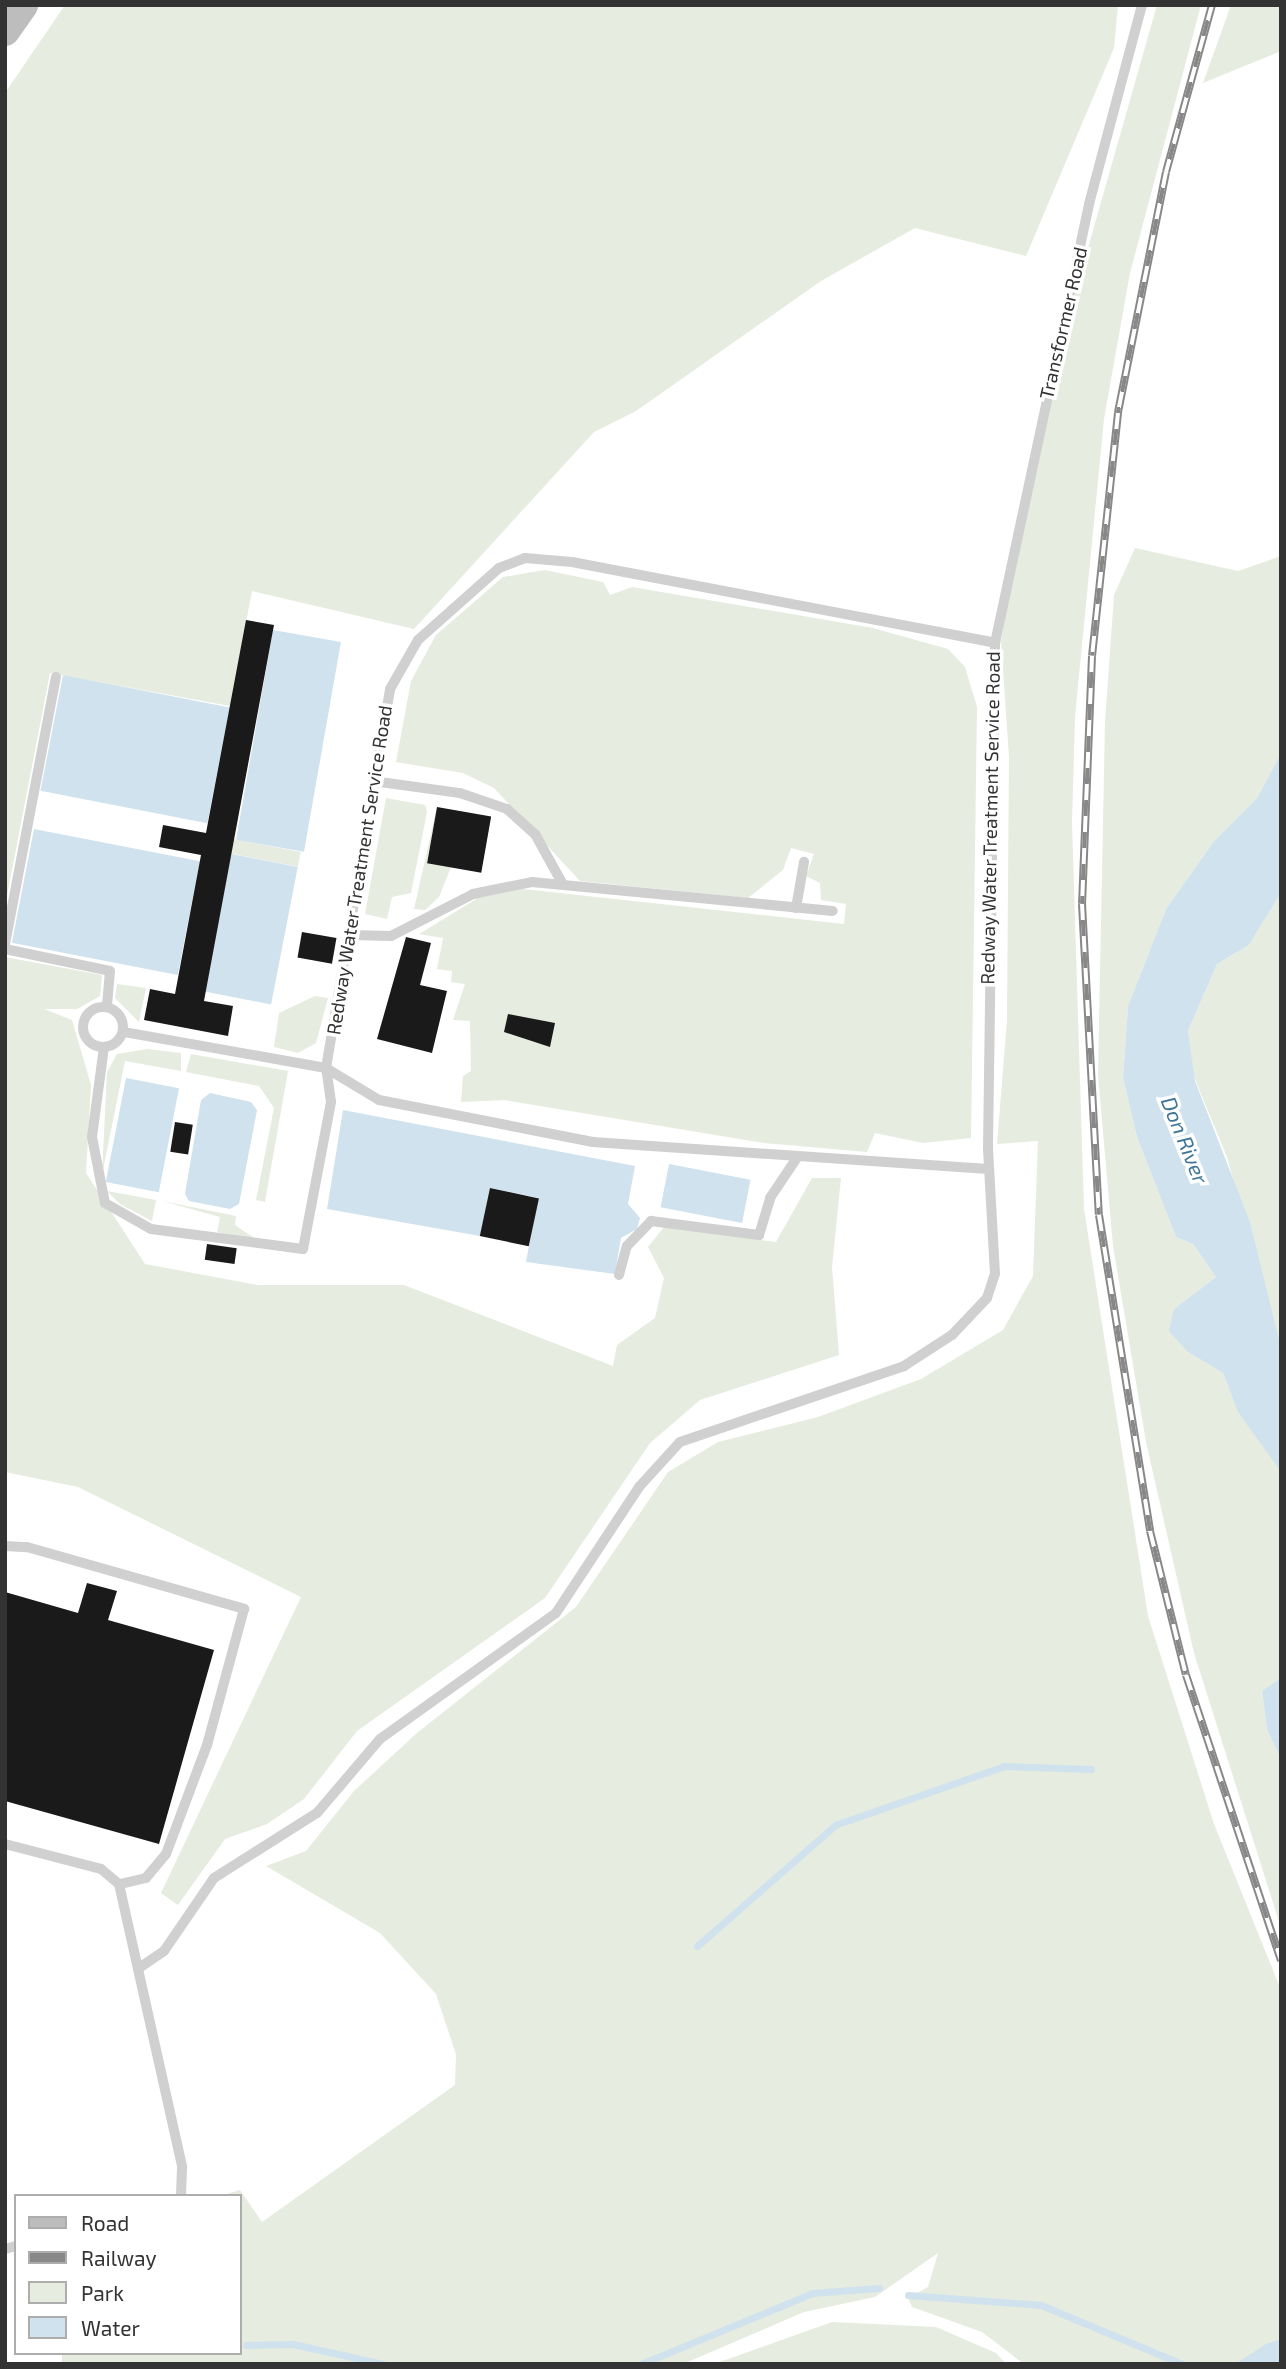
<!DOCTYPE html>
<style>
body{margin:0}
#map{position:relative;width:1286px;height:2369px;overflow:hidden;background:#fff;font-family:"Exo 2",sans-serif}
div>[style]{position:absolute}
.green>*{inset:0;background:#e6ecdf;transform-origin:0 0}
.water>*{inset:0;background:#cfe2ee;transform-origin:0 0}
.stream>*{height:7px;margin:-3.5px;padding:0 3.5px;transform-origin:3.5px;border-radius:3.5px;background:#cfe2ee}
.building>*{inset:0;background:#1a1a1a;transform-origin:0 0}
.lane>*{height:10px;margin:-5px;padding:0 5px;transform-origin:5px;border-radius:5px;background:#d0d0d0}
.lane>.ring{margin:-5px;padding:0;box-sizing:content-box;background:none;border:10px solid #d0d0d0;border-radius:50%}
.secondary>*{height:30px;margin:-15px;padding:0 15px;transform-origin:15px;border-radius:15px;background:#bdbdbd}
.rail>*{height:8px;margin-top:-4px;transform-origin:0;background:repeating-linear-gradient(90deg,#fff 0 16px,#888 0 32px);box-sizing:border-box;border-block:2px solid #888}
span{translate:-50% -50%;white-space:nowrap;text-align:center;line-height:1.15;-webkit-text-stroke:7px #fff;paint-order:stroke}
.street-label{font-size:19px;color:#333}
.water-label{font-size:21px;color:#3f7597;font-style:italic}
.frame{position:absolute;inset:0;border:7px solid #333;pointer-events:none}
.legend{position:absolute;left:14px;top:2194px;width:228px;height:161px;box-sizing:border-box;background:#fff;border:2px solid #adadad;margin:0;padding:9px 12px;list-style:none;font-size:21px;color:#333}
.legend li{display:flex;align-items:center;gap:14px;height:35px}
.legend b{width:35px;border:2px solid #adadad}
</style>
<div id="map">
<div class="green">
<div style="clip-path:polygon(65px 5px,1118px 5px,1114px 48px,1026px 256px,915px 228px,821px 281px,636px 411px,594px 432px,414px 629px,252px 591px,230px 706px,50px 673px,5px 906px,5px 93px)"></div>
<div style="clip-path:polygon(1157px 5px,1201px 5px,1130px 273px,1104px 419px,1075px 717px,1072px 823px,1084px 1209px,1148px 1616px,1214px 1824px,1281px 1990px,1281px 2339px,1235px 2364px,1024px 2364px,982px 2332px,912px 2307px,908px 2298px,928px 2287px,938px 2253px,875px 2297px,804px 2312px,683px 2364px,62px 2364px,62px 2353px,240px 2353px,240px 2196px,220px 2196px,240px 2190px,262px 2222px,455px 2085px,456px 2054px,436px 1994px,380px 1933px,266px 1866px,306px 1851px,354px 1791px,417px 1733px,576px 1607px,668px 1472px,718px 1442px,818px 1417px,921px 1379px,1003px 1330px,1033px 1276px,1038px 1141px,997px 1144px,1007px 1020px,1009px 757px,1001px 641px,1040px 417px)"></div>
<div style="clip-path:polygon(1231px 5px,1281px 5px,1281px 51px,1203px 83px)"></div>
<div style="clip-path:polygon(1135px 548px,1238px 571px,1281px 556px,1281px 753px,1257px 798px,1214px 841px,1166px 909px,1128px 1006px,1123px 1078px,1137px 1137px,1176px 1237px,1193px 1244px,1216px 1277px,1174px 1309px,1188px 1352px,1223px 1373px,1238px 1411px,1281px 1472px,1281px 1678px,1262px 1692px,1267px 1730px,1281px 1759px,1281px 1928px,1194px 1653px,1146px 1442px,1113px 1246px,1098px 1075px,1105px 722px,1114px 595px)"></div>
<div style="clip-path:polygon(545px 570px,603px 582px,610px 595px,632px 587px,873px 628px,948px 649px,965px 667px,977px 707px,971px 1138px,923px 1143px,875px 1133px,867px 1152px,764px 1143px,504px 1100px,461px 1102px,463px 1076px,471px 1071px,470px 1021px,453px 1020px,465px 984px,451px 982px,452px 971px,437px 969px,443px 938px,419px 934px,478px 898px,523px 889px,844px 924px,846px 904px,821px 900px,820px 883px,806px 876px,814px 854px,791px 848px,783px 870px,748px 898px,580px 881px,494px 788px,463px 773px,396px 762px,411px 681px,436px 635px,503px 577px)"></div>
<div style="clip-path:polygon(386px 798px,425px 805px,427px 812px,411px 893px,392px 897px,387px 919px,365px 914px)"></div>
<div style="clip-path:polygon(437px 807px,427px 862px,451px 867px,439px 897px,425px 910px,414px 909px)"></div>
<div style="left:234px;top:839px;width:68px;height:15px;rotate:11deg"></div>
<div style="clip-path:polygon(1281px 893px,1281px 1354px,1227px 1157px,1194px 1077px,1188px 1031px,1217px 964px,1249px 945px)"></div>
<div style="clip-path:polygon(5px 957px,102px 975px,100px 996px,77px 1009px,44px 1009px,72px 1020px,91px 1085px,86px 1173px,145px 1264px,258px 1285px,404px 1285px,613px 1366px,617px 1345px,655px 1318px,664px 1278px,648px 1247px,664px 1227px,776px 1242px,812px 1178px,841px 1178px,832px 1267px,839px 1355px,700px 1400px,650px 1443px,545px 1598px,357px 1731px,304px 1799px,267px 1824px,225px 1839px,178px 1905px,161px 1893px,301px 1597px,78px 1487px,5px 1472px)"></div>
<div style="clip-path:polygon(117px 984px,146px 988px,139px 1022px,115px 998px)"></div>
<div style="clip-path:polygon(315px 996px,328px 998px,316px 1043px,298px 1053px,274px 1047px,279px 1013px)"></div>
<div style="clip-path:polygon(147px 1049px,181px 1053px,181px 1071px,125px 1061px,102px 1175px,107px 1072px,117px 1054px)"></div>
<div style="clip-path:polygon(191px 1054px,288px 1071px,265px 1202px,256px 1200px,274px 1108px,259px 1086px,186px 1072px)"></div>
<div style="clip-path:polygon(107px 1191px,156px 1200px,152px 1221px,120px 1204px)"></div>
<div style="clip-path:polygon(162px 1201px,236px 1216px,235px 1225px,257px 1240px,217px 1232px,220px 1217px)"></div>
<div style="clip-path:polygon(832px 2322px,936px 2327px,996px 2353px,1006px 2364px,714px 2364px)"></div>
</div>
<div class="water">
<div style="left:273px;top:630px;width:69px;height:213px;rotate:10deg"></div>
<div style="left:63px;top:675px;width:170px;height:118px;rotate:11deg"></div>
<div style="clip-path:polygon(1281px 753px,1281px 893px,1249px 945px,1217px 964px,1188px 1031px,1195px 1081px,1250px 1222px,1281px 1348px,1281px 1472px,1238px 1412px,1223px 1373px,1188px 1352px,1169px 1331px,1174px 1309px,1216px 1277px,1193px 1244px,1176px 1237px,1137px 1137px,1123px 1078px,1128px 1006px,1166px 909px,1214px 841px,1257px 798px)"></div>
<div style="left:34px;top:829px;width:169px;height:116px;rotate:11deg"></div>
<div style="left:231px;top:854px;width:68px;height:140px;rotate:11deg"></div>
<div style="left:126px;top:1078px;width:54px;height:106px;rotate:11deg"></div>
<div style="clip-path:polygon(210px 1093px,251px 1102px,257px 1110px,239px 1204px,230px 1209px,189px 1201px,185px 1194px,201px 1100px)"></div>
<div style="clip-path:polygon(343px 1110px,635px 1166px,628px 1204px,640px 1218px,637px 1229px,621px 1238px,615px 1274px,526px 1262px,538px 1198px,491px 1188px,480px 1236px,327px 1209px)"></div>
<div style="left:669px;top:1164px;width:83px;height:44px;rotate:11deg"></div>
<div style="clip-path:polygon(1281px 1678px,1281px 1759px,1267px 1730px,1262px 1691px)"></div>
<div style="clip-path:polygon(1281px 2339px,1281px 2364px,1235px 2364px,1266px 2344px)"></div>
</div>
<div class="stream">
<div style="left:697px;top:1946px;width:184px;rotate:-41.2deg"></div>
<div style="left:835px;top:1825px;width:179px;rotate:-19.2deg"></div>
<div style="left:1004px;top:1766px;width:87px;rotate:2deg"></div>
<div style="left:908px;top:2295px;width:133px;rotate:4.3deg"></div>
<div style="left:1041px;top:2305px;width:153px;rotate:22.7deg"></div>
<div style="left:246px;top:2345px;width:47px;rotate:-1.2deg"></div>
<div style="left:293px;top:2344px;width:92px;rotate:12.5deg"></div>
<div style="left:641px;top:2364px;width:185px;rotate:-22.5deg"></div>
<div style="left:812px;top:2293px;width:67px;rotate:-4.3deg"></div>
</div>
<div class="building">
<div style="clip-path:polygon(246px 620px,274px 625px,204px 1001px,233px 1006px,228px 1036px,144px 1020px,150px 989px,175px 994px,201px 855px,159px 847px,163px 825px,206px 833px)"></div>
<div style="left:437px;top:807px;width:55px;height:57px;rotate:10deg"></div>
<div style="left:302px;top:932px;width:35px;height:26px;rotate:10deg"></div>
<div style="clip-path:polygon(406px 937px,431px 943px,420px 985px,447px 991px,432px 1053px,377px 1039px)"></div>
<div style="clip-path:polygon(508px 1014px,555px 1023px,550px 1047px,504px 1032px)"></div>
<div style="left:175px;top:1122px;width:18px;height:30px;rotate:9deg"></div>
<div style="left:490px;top:1188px;width:50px;height:49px;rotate:12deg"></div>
<div style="left:207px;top:1244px;width:30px;height:16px;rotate:8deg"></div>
<div style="clip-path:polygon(87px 1583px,117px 1591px,108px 1620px,214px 1650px,159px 1844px,5px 1801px,5px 1592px,78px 1613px)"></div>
</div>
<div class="lane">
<div style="left:373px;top:781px;width:88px;rotate:7.9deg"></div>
<div style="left:460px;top:793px;width:50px;rotate:18.8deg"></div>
<div style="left:507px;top:809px;width:38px;rotate:42deg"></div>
<div style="left:535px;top:834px;width:56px;rotate:61.1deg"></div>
<div style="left:796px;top:908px;width:47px;rotate:-80.1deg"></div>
<div style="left:351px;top:935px;width:40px;rotate:1.4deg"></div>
<div style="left:391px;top:936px;width:92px;rotate:-27.1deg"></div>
<div style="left:473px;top:894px;width:60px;rotate:-11.5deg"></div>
<div style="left:532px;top:882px;width:302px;rotate:5.5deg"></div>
<div style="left:5px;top:944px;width:272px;rotate:-79.2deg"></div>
<div style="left:5px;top:949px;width:107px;rotate:11.8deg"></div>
<div style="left:110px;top:971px;width:35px;rotate:95deg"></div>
<div class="ring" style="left:83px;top:1007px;width:30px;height:30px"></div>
<div style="left:104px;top:1047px;width:91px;rotate:97.6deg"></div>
<div style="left:92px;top:1137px;width:67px;rotate:78.9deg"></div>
<div style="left:105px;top:1203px;width:53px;rotate:29.5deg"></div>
<div style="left:151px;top:1229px;width:153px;rotate:7.5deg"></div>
<div style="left:303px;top:1249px;width:150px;rotate:-79.2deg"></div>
<div style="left:331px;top:1102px;width:34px;rotate:-98deg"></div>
<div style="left:326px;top:1068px;width:206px;rotate:-169.9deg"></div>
<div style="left:988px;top:1169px;width:396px;rotate:-176.1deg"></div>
<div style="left:593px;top:1142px;width:218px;rotate:-168.9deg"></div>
<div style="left:379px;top:1100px;width:62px;rotate:-148.9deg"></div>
<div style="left:326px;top:1068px;width:384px;rotate:-80.4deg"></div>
<div style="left:390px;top:689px;width:56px;rotate:-60.3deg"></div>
<div style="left:418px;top:640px;width:108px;rotate:-41.6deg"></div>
<div style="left:499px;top:568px;width:28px;rotate:-21deg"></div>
<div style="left:525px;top:558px;width:47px;rotate:4.9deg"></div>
<div style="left:572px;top:562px;width:431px;rotate:10.8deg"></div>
<div style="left:619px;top:1275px;width:30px;rotate:-75deg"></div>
<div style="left:627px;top:1246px;width:35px;rotate:-46deg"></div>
<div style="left:651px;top:1221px;width:109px;rotate:7.4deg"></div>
<div style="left:759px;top:1235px;width:39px;rotate:-73deg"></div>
<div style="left:770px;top:1198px;width:50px;rotate:-56.3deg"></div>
<div style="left:5px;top:1546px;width:22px;rotate:3deg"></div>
<div style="left:27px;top:1547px;width:226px;rotate:15.9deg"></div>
<div style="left:244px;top:1609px;width:141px;rotate:105.2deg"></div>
<div style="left:207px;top:1745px;width:116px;rotate:110.6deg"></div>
<div style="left:166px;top:1854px;width:31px;rotate:130deg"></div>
<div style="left:146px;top:1878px;width:28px;rotate:167deg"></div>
<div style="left:5px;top:1844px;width:99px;rotate:14.6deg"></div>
<div style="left:101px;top:1869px;width:23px;rotate:40deg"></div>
<div style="left:119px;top:1884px;width:290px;rotate:77.4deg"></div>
<div style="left:182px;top:2167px;width:29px;rotate:92deg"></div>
<div style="left:139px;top:1968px;width:30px;rotate:-34deg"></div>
<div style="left:164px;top:1951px;width:88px;rotate:-55.6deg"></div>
<div style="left:214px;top:1878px;width:122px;rotate:-32.3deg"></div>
<div style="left:317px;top:1813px;width:97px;rotate:-49.6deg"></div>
<div style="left:380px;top:1739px;width:216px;rotate:-35.6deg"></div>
<div style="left:556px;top:1613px;width:151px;rotate:-56.6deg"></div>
<div style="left:639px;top:1487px;width:61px;rotate:-47.7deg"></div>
<div style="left:680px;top:1442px;width:237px;rotate:-18.7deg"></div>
<div style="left:904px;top:1366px;width:57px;rotate:-32.9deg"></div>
<div style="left:952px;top:1335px;width:51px;rotate:-46.6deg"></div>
<div style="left:987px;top:1298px;width:25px;rotate:-72deg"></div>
<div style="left:995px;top:1274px;width:127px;rotate:-93.2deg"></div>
<div style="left:988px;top:1147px;width:504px;rotate:-89.2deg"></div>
<div style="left:995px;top:643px;width:449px;rotate:-77.9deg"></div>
<div style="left:1089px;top:204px;width:206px;rotate:-75.1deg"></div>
<div style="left:5px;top:2249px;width:11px;rotate:-15deg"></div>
</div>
<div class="secondary">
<div style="left:5px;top:31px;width:32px;rotate:-55deg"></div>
</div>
<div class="rail">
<div style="left:1212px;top:5px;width:173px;rotate:105.4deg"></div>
<div style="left:1166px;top:172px;width:246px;rotate:101.3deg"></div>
<div style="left:1118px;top:413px;width:244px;rotate:96.1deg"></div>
<div style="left:1092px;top:656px;width:248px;rotate:92.3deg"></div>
<div style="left:1082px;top:904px;width:311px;rotate:86.9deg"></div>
<div style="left:1099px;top:1215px;width:320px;rotate:80.8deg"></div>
<div style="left:1150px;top:1531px;width:148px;rotate:76deg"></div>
<div style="left:1186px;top:1675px;width:301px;rotate:71.6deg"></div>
</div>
<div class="street-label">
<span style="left:1063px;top:323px;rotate:-77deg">Transformer Road</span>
<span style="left:990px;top:818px;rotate:-89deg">Redway Water Treatment Service Road</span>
<span style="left:359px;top:870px;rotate:-81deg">Redway Water Treatment Service Road</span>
</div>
<div class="water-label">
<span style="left:1185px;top:1140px;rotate:68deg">Don River</span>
</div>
<div class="frame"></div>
<ul class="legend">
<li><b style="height:9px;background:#bdbdbd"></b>Road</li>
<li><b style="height:9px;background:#888"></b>Railway</li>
<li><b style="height:19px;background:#e6ecdf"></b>Park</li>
<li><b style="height:19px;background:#cfe2ee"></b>Water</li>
</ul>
</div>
